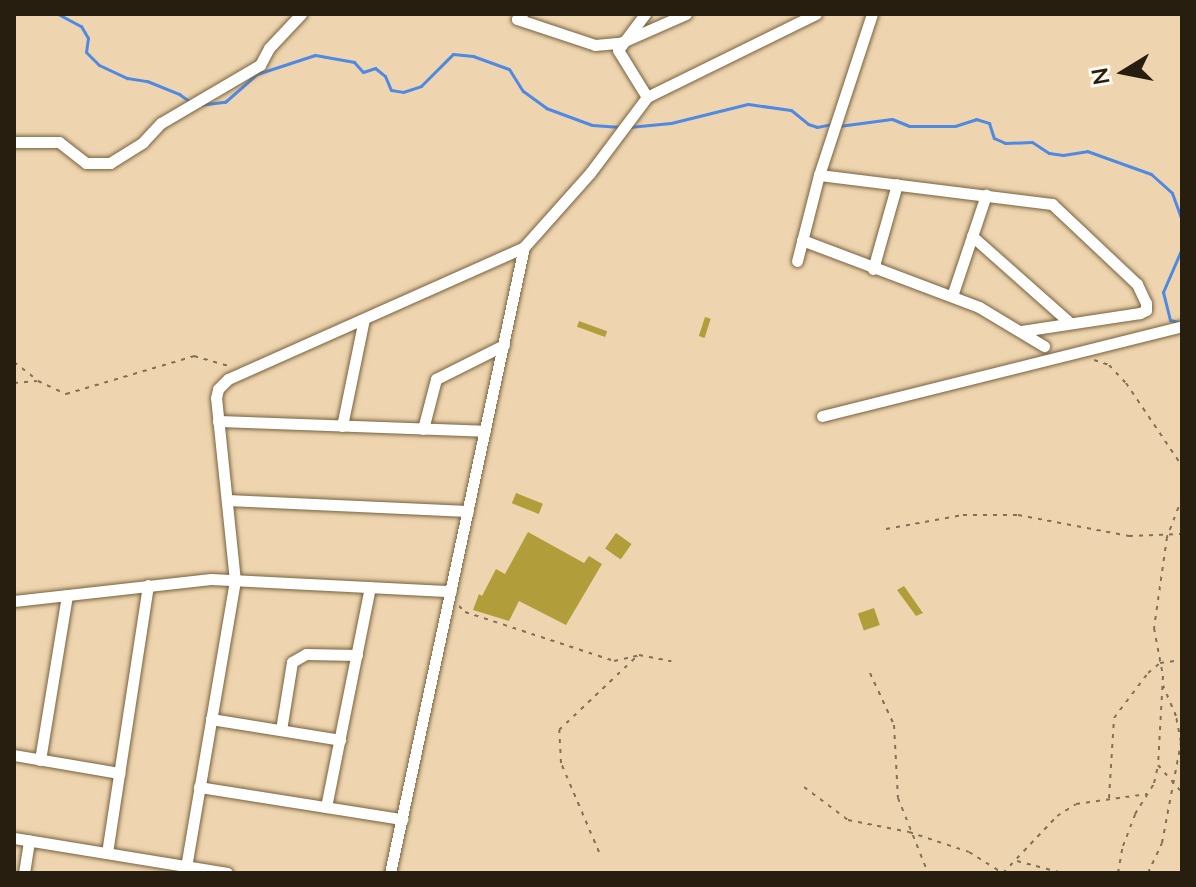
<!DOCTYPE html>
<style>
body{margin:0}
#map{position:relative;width:1196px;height:887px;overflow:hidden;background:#eed5af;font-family:Lato,sans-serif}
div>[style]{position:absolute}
.stream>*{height:3px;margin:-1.5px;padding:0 1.5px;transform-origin:1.5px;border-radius:1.5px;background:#4e8ae4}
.building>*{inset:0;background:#b19e3b;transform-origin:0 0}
.path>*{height:2px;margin-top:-1px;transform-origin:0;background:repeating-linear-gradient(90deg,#817157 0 4px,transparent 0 10px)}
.roads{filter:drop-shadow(0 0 2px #77613e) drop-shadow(0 0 2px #77613e)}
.minor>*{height:11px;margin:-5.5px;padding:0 5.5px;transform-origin:5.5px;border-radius:5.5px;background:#fff}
span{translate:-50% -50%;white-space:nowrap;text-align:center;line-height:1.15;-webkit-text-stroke:7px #fef9f1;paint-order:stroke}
.frame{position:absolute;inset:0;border:16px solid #271e0f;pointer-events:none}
.north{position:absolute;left:1084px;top:32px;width:80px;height:80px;-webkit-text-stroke:6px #fef9f1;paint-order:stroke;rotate:260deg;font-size:22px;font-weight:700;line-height:32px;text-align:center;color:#271e0f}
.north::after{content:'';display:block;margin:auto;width:28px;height:36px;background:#271e0f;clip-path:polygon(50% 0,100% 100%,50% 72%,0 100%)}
</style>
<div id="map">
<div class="stream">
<div style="left:58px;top:14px;width:26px;rotate:28deg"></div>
<div style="left:81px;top:26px;width:14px;rotate:60deg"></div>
<div style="left:88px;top:38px;width:14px;rotate:98deg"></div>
<div style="left:86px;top:52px;width:18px;rotate:45deg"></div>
<div style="left:99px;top:65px;width:31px;rotate:25deg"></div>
<div style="left:127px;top:78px;width:20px;rotate:9deg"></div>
<div style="left:147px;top:81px;width:35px;rotate:22deg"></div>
<div style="left:179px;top:94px;width:12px;rotate:35deg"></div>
<div style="left:199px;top:105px;width:26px;rotate:-7deg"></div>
<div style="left:225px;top:102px;width:43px;rotate:-41.2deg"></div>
<div style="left:257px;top:74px;width:61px;rotate:-18.1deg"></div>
<div style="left:315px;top:55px;width:40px;rotate:10deg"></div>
<div style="left:354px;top:62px;width:13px;rotate:48deg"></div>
<div style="left:363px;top:72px;width:13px;rotate:-18deg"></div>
<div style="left:375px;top:68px;width:13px;rotate:39deg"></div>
<div style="left:385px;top:76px;width:15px;rotate:67deg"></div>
<div style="left:391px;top:90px;width:12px;rotate:9deg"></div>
<div style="left:403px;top:92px;width:19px;rotate:-18deg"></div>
<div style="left:421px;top:86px;width:45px;rotate:-45deg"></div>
<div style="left:453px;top:54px;width:20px;rotate:6deg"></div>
<div style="left:473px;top:56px;width:38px;rotate:20deg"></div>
<div style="left:509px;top:69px;width:26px;rotate:58deg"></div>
<div style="left:523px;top:91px;width:29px;rotate:36deg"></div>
<div style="left:546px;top:108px;width:49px;rotate:20.3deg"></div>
<div style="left:592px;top:125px;width:29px;rotate:4deg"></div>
<div style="left:839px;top:126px;width:53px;rotate:-7.5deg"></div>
<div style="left:892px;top:119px;width:18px;rotate:22deg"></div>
<div style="left:909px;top:126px;width:46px"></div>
<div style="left:955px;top:126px;width:22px;rotate:-18deg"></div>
<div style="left:976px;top:119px;width:14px;rotate:17deg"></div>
<div style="left:989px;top:123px;width:16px;rotate:72deg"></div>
<div style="left:994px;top:138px;width:12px;rotate:24deg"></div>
<div style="left:1005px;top:143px;width:27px;rotate:-2deg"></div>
<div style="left:1032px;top:142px;width:20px;rotate:33deg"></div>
<div style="left:1049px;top:153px;width:14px;rotate:8deg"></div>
<div style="left:1063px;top:155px;width:24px;rotate:-9deg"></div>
<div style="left:1087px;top:151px;width:68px;rotate:19.8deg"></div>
<div style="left:1151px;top:174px;width:28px;rotate:42deg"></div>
<div style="left:1172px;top:193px;width:30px;rotate:70deg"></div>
<div style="left:629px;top:127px;width:42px;rotate:-5.4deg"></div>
<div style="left:671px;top:123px;width:79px;rotate:-13.9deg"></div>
<div style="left:748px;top:104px;width:43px;rotate:7.9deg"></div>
<div style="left:791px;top:110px;width:22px;rotate:39deg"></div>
<div style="left:808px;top:124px;width:9px;rotate:18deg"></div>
<div style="left:817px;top:127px;width:15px;rotate:-11deg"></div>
<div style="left:1178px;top:322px;width:8px;rotate:-166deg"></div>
<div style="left:1170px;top:320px;width:29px;rotate:-104deg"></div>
<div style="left:1163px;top:292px;width:48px;rotate:-66.6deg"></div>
</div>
<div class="building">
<div style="left:705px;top:317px;width:6px;height:20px;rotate:18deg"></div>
<div style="left:579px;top:321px;width:30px;height:6px;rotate:20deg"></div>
<div style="left:516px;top:493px;width:29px;height:11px;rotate:22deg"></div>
<div style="clip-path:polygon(528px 532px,584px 563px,589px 556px,602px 564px,566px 625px,519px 601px,509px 621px,473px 610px,479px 594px,482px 596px,496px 569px,505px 574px)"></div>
<div style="left:616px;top:533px;width:19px;height:19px;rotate:35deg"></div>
<div style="clip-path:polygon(904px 586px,923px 613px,916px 616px,897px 590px)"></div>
<div style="left:874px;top:608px;width:18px;height:17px;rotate:71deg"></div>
</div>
<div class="path">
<div style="left:1094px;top:360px;width:16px;rotate:18deg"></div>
<div style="left:1109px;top:365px;width:25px;rotate:47deg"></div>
<div style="left:1126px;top:383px;width:100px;rotate:56deg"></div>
<div style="left:14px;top:362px;width:31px;rotate:38deg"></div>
<div style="left:38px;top:381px;width:31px;rotate:25deg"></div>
<div style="left:66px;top:394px;width:134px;rotate:-16.5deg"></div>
<div style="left:194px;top:356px;width:36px;rotate:16deg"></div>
<div style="left:14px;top:383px;width:23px;rotate:-5deg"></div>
<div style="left:1182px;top:498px;width:42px;rotate:111deg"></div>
<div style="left:1167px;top:537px;width:92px;rotate:98.1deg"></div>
<div style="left:1154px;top:628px;width:49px;rotate:79.4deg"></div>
<div style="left:1163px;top:676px;width:89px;rotate:93.2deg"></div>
<div style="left:1158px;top:765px;width:37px;rotate:49deg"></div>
<div style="left:886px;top:529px;width:78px;rotate:-10.3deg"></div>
<div style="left:963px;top:515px;width:55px"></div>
<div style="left:1018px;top:515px;width:113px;rotate:10.7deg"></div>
<div style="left:1129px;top:536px;width:53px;rotate:-2.2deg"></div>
<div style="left:459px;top:606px;width:8px;rotate:45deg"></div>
<div style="left:465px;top:612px;width:157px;rotate:18.2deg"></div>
<div style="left:614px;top:661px;width:26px;rotate:-13deg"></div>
<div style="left:639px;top:655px;width:33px;rotate:11deg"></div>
<div style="left:870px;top:673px;width:57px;rotate:65.2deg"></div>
<div style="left:894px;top:725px;width:73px;rotate:86.9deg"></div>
<div style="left:898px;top:798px;width:81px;rotate:68.2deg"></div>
<div style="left:804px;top:787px;width:55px;rotate:36.9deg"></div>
<div style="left:848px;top:820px;width:62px;rotate:11.1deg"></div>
<div style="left:909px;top:832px;width:63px;rotate:18.4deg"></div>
<div style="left:969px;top:852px;width:40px;rotate:32deg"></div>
<div style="left:1109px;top:798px;width:80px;rotate:-86.4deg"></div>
<div style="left:1114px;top:718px;width:56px;rotate:-52.9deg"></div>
<div style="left:1148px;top:673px;width:16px;rotate:-40deg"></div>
<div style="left:1160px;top:663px;width:22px;rotate:-8deg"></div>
<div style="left:599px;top:852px;width:97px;rotate:-113.1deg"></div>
<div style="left:561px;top:763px;width:33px;rotate:-93deg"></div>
<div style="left:559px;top:730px;width:108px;rotate:-43.5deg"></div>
<div style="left:1017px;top:861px;width:47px;rotate:14.9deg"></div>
<div style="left:1003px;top:873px;width:79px;rotate:-46.5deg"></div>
<div style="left:1057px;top:816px;width:22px;rotate:-32deg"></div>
<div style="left:1076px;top:804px;width:72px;rotate:-8deg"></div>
<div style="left:1118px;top:873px;width:27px;rotate:-80deg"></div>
<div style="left:1123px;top:846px;width:34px;rotate:-69deg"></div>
<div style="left:1135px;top:814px;width:36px;rotate:-58deg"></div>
<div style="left:1154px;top:783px;width:17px;rotate:-77deg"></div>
<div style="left:1148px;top:873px;width:33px;rotate:-65deg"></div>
<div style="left:1162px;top:843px;width:103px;rotate:-79.3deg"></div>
<div style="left:1181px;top:742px;width:26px;rotate:-101deg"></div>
<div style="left:1176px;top:716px;width:33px;rotate:-113deg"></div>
</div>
<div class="roads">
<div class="minor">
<div style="left:522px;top:14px;width:7px;rotate:135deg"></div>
<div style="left:517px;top:19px;width:82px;rotate:18.4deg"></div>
<div style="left:595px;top:45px;width:25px;rotate:-5deg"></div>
<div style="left:620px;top:43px;width:72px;rotate:-23.7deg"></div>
<div style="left:645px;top:14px;width:45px;rotate:126.9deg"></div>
<div style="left:618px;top:50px;width:55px;rotate:58.3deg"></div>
<div style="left:14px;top:142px;width:45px"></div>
<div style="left:59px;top:142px;width:34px;rotate:38deg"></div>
<div style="left:86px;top:163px;width:24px"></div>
<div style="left:110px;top:163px;width:39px;rotate:-32deg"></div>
<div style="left:143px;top:142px;width:26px;rotate:-47deg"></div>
<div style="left:161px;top:123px;width:115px;rotate:-30.4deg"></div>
<div style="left:260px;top:65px;width:19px;rotate:-62deg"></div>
<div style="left:269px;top:48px;width:47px;rotate:-46.7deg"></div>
<div style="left:819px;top:175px;width:235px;rotate:7.1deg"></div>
<div style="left:1052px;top:204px;width:117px;rotate:43.3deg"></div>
<div style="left:1137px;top:284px;width:21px;rotate:65deg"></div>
<div style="left:1146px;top:303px;width:7px;rotate:90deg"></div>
<div style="left:1146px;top:310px;width:7px;rotate:153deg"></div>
<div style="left:1140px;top:313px;width:120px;rotate:171.4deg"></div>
<div style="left:972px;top:236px;width:131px;rotate:41.6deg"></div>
<div style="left:802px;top:240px;width:189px;rotate:20.7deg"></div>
<div style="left:979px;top:307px;width:76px;rotate:31deg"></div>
<div style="left:797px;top:261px;width:89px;rotate:-75.7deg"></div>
<div style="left:819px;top:175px;width:169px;rotate:-71.8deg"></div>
<div style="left:873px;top:269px;width:88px;rotate:-74.2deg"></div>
<div style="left:952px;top:296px;width:107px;rotate:-71.4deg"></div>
<div style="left:822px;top:416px;width:371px;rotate:-14deg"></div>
<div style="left:218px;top:421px;width:267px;rotate:2.1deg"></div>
<div style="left:342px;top:426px;width:109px;rotate:-78.4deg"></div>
<div style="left:423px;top:429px;width:52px;rotate:-75.4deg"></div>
<div style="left:436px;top:379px;width:76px;rotate:-26.6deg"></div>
<div style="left:227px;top:500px;width:241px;rotate:2.6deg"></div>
<div style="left:14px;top:601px;width:198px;rotate:-6.4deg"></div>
<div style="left:211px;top:579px;width:240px;rotate:2.9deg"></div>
<div style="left:211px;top:719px;width:131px;rotate:9.2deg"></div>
<div style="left:281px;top:730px;width:69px;rotate:-80.8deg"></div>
<div style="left:292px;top:662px;width:16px;rotate:-30deg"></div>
<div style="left:306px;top:654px;width:51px;rotate:1.1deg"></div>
<div style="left:14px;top:755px;width:107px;rotate:9.7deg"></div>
<div style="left:40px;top:760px;width:167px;rotate:-80.7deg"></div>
<div style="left:199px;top:787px;width:206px;rotate:9deg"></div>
<div style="left:326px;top:807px;width:224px;rotate:-78.7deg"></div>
<div style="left:14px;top:838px;width:216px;rotate:9.3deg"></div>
<div style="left:107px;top:853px;width:271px;rotate:-81.3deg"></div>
<div style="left:24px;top:873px;width:33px;rotate:-81deg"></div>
<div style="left:185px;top:873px;width:296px;rotate:-80.3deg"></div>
<div style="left:235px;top:581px;width:184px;rotate:-95.9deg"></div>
<div style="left:216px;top:398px;width:9px;rotate:-77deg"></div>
<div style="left:218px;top:389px;width:14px;rotate:-45deg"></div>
<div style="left:228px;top:379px;width:324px;rotate:-24deg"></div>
<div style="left:390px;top:873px;width:640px;rotate:-77.92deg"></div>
<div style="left:524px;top:247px;width:99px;rotate:-48.3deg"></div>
<div style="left:590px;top:173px;width:95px;rotate:-53.1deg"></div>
<div style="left:647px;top:97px;width:188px;rotate:-26.2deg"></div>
</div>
</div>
<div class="frame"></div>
<div class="north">N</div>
</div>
